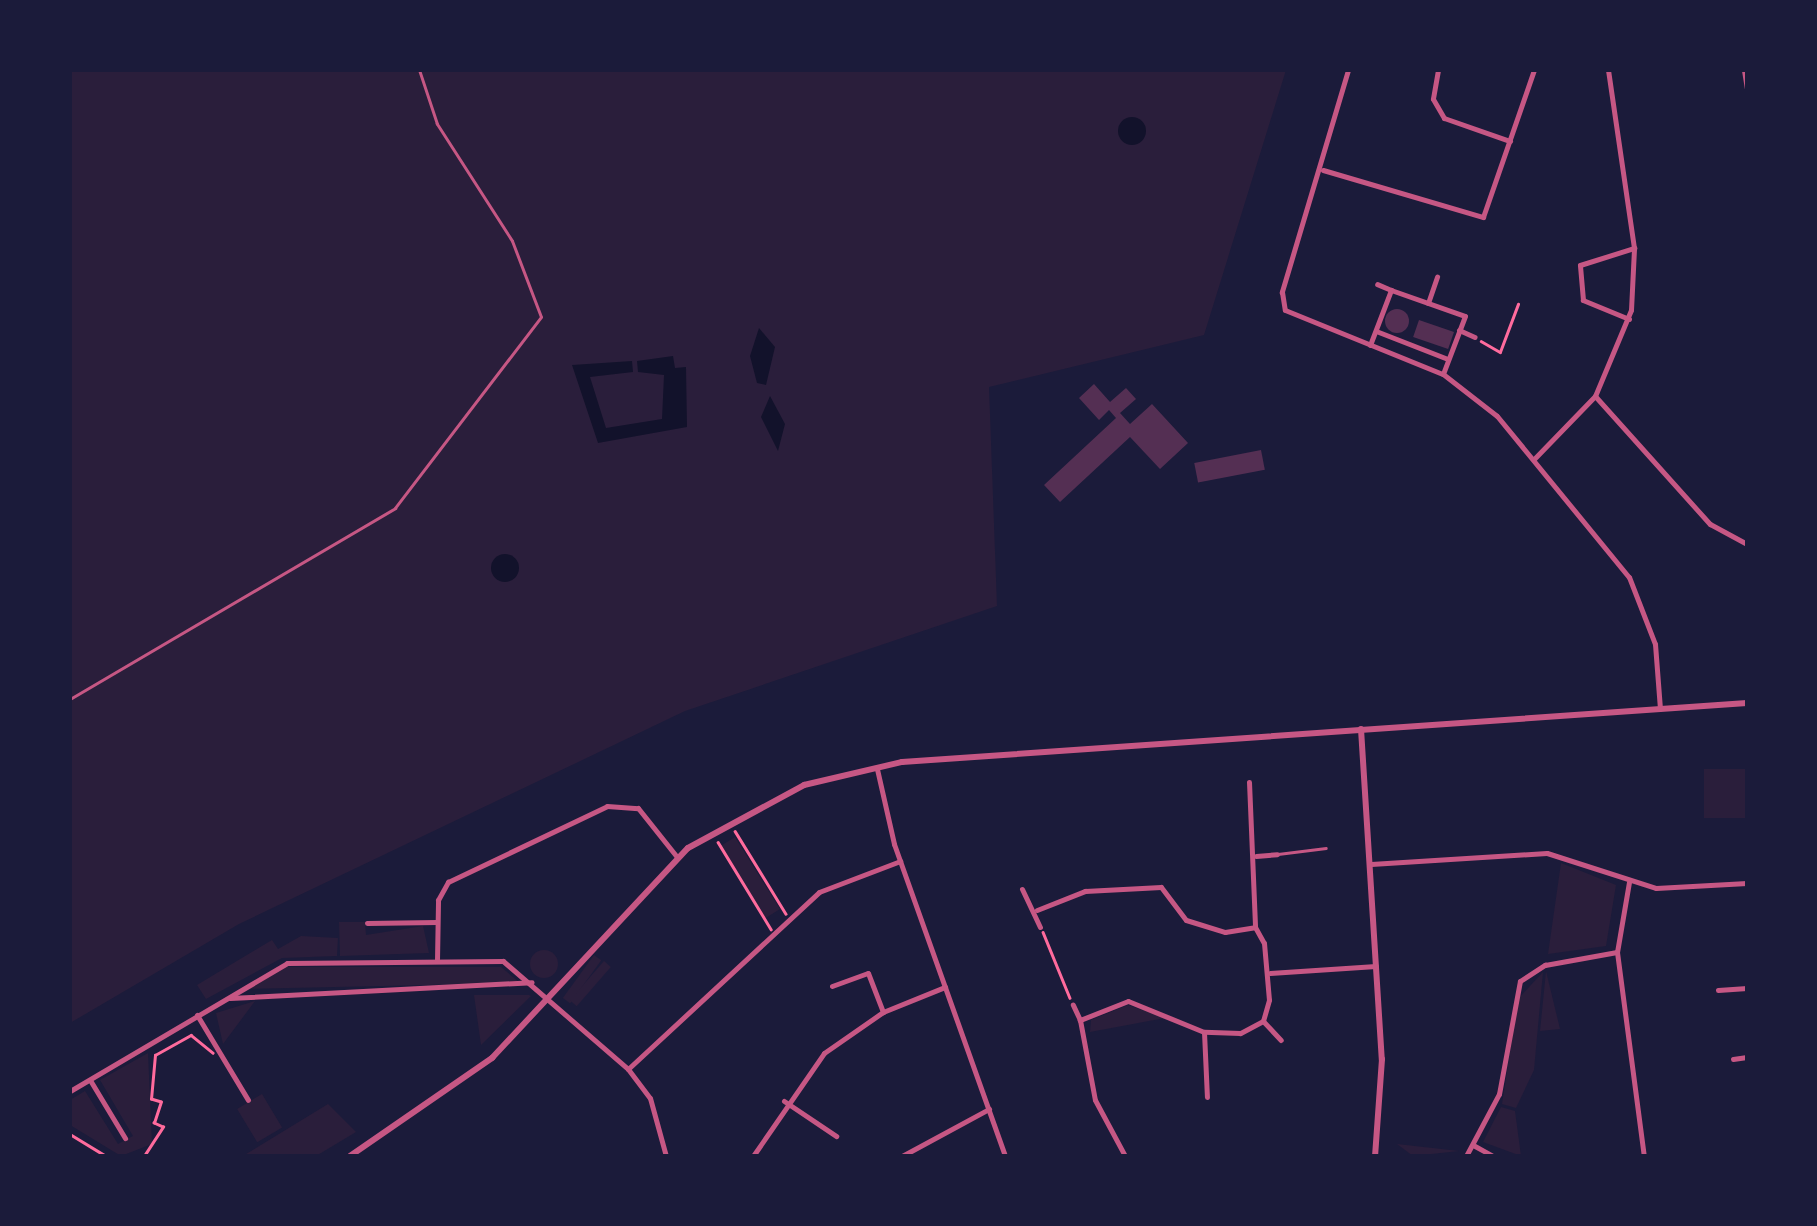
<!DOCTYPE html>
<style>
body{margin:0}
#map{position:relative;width:1817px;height:1226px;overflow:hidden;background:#1b1b3a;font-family:"Work Sans",sans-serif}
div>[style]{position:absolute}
.green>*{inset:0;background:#2a1e3b;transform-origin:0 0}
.round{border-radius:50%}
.water>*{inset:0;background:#12122b}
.building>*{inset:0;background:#542f53;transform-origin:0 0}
.path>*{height:2.5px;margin:-1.25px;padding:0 1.25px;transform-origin:1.25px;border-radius:1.25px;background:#ff6b9d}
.service>*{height:2.5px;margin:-1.25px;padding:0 1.25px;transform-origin:1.25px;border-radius:1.25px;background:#c65784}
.minor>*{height:5px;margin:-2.5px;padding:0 2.5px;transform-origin:2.5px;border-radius:2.5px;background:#c65784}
.tertiary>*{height:6px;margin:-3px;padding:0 3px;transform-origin:3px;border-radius:3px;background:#c65784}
span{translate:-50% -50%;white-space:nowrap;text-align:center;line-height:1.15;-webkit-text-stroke:8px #1b1b3a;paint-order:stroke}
.frame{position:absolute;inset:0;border:72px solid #1b1b3a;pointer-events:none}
</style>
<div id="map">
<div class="green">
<div style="clip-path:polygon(70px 70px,1286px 70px,1204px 335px,989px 387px,997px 606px,685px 711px,239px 924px,70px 1023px)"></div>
<div style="left:1747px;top:769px;width:49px;height:43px;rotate:90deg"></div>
<div style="left:735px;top:837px;width:85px;height:17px;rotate:58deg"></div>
<div style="clip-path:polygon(1561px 863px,1616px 885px,1606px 946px,1548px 954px)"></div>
<div style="clip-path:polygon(339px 922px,365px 922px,366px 935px,423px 926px,429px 953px,340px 956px)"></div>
<div style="clip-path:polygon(301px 936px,338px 938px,337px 956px,282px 958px,206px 999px,197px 985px,272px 940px,278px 949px)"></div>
<div class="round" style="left:530px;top:950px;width:28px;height:28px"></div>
<div style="left:594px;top:955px;width:9px;height:53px;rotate:36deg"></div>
<div style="left:604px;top:961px;width:9px;height:52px;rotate:41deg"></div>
<div style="clip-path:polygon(287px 967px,501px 967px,520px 983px,248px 989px)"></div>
<div style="clip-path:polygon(1546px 971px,1560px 1029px,1540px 1031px)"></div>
<div style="clip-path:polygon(1543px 972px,1534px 1070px,1516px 1108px,1502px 1104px,1518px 999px)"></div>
<div style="clip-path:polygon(474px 995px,529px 995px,531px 996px,481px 1045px)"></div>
<div style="clip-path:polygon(255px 1001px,223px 1044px,216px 1013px)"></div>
<div style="clip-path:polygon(1128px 1005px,1165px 1018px,1090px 1032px,1091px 1020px)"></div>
<div style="clip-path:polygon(148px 1053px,152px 1144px,121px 1156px,70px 1125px,70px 1100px,85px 1091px,118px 1144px,133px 1136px,100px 1080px)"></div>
<div style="left:262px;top:1094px;width:39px;height:29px;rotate:59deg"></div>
<div style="clip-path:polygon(328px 1104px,356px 1132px,316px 1156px,243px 1156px)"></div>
<div style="clip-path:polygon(1501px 1107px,1515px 1111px,1521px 1156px,1483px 1142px)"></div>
<div style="clip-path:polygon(1397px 1144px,1459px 1151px,1413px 1156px)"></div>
</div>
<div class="water">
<div class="round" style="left:1118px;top:117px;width:28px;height:28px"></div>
<div style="clip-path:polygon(759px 328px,775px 347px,766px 385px,757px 383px,750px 356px)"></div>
<div style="clip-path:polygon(673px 356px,675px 368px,686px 367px,687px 427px,598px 443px,572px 365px,632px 361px,633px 372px,590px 377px,606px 428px,662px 419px,664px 375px,638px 372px,637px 361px)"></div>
<div style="clip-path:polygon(770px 396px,785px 424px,778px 451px,761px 417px)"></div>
<div class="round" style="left:491px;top:554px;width:28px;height:28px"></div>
</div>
<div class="building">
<div class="round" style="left:1385px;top:309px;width:24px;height:24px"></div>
<div style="left:1419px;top:320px;width:37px;height:18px;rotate:19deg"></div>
<div style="clip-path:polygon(1094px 384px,1110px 402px,1126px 388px,1136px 399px,1120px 413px,1130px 424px,1152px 404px,1188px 443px,1160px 469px,1130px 437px,1060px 502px,1044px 485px,1116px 418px,1109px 410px,1099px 420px,1079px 398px)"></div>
<div style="left:1261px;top:450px;width:20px;height:68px;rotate:79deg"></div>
</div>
<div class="path">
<div style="left:1481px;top:341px;width:22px;rotate:30deg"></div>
<div style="left:1500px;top:352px;width:51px;rotate:-69.4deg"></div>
<div style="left:735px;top:831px;width:97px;rotate:58.4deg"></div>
<div style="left:718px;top:842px;width:102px;rotate:58.7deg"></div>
<div style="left:1043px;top:932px;width:71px;rotate:67.8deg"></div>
<div style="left:70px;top:1134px;width:42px;rotate:31.4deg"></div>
<div style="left:144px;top:1156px;width:35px;rotate:-57deg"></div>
<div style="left:163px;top:1127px;width:10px;rotate:-156deg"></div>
<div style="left:154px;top:1123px;width:22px;rotate:-72deg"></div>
<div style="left:161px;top:1102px;width:10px;rotate:-163deg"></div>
<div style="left:151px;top:1099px;width:44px;rotate:-84.8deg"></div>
<div style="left:155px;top:1055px;width:41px;rotate:-29.1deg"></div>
<div style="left:191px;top:1035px;width:28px;rotate:39deg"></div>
</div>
<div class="service">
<div style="left:70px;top:699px;width:377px;rotate:-30.4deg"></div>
<div style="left:395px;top:508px;width:240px;rotate:-52.6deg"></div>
<div style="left:541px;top:317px;width:81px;rotate:-110.9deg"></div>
<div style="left:512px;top:241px;width:139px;rotate:-122.7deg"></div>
<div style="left:437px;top:124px;width:57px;rotate:-108.4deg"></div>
<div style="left:1278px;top:854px;width:48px;rotate:-7.1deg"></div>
</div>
<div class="minor">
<div style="left:1348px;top:70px;width:232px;rotate:106.6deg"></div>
<div style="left:1282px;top:292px;width:18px;rotate:81deg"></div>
<div style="left:1285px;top:310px;width:170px;rotate:22.1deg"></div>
<div style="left:1443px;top:374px;width:68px;rotate:37.9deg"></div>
<div style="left:1497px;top:416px;width:208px;rotate:50.7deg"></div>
<div style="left:1629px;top:577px;width:72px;rotate:68.8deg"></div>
<div style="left:1655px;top:644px;width:65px;rotate:85.6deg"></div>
<div style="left:1438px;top:70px;width:29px;rotate:100deg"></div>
<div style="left:1433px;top:99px;width:22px;rotate:60deg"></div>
<div style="left:1444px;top:118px;width:70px;rotate:19.2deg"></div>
<div style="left:1744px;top:70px;width:18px;rotate:81deg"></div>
<div style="left:1323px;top:170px;width:167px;rotate:16.4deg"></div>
<div style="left:1483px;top:217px;width:156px;rotate:-70.9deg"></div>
<div style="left:1391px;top:290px;width:78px;rotate:19.4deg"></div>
<div style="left:1465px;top:316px;width:62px;rotate:110.8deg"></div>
<div style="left:1428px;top:303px;width:28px;rotate:-71deg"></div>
<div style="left:1629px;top:319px;width:50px;rotate:-157.6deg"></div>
<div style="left:1583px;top:300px;width:35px;rotate:-95deg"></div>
<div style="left:1580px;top:265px;width:57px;rotate:-17.5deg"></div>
<div style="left:1459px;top:330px;width:17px;rotate:24deg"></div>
<div style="left:1376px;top:331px;width:77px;rotate:21.3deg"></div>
<div style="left:1370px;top:345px;width:59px;rotate:-69.1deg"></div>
<div style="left:1391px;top:290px;width:15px;rotate:-157deg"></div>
<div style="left:1595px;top:396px;width:172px;rotate:48.1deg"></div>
<div style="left:1710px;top:524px;width:42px;rotate:28.4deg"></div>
<div style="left:1534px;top:459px;width:88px;rotate:-45.9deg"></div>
<div style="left:1595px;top:396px;width:93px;rotate:-67.3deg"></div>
<div style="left:1631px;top:310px;width:62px;rotate:-87.2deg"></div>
<div style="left:1634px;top:248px;width:180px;rotate:-98.3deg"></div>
<div style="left:877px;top:769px;width:77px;rotate:77.2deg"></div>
<div style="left:894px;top:844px;width:331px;rotate:70.4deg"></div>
<div style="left:1249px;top:782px;width:145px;rotate:87.6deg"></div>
<div style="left:1256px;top:856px;width:21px;rotate:-5deg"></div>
<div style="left:1371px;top:864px;width:176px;rotate:-3.6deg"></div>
<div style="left:1547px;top:853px;width:114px;rotate:17.8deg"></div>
<div style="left:1656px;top:888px;width:91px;rotate:-3.1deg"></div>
<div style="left:1629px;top:882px;width:71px;rotate:99.7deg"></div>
<div style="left:1617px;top:952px;width:206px;rotate:82.5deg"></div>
<div style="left:1022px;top:889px;width:42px;rotate:64.7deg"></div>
<div style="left:1037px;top:910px;width:52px;rotate:-21.6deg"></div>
<div style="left:1085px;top:891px;width:76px;rotate:-3deg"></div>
<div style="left:1161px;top:887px;width:41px;rotate:52.9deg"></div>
<div style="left:1186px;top:920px;width:41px;rotate:17.1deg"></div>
<div style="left:1225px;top:932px;width:30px;rotate:-9deg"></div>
<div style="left:1255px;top:927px;width:18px;rotate:61deg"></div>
<div style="left:1264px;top:943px;width:57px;rotate:85deg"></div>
<div style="left:1269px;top:1000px;width:22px;rotate:106deg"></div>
<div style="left:1263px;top:1021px;width:26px;rotate:152deg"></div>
<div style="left:1240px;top:1033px;width:36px;rotate:-178deg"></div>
<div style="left:1204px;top:1032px;width:82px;rotate:-157.8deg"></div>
<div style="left:1128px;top:1001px;width:52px;rotate:158.4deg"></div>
<div style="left:1080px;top:1020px;width:17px;rotate:-115deg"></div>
<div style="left:367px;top:923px;width:70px;rotate:-0.8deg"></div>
<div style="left:437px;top:960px;width:60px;rotate:-89deg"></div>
<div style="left:438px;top:900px;width:21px;rotate:-61deg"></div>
<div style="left:448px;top:882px;width:176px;rotate:-25.5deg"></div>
<div style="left:607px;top:806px;width:31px;rotate:4deg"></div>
<div style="left:638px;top:808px;width:63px;rotate:51.5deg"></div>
<div style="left:1270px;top:973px;width:106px;rotate:-3.8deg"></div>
<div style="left:832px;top:986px;width:38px;rotate:-20deg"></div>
<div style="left:868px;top:973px;width:42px;rotate:69deg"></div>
<div style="left:1718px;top:990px;width:29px;rotate:-4deg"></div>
<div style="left:230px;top:998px;width:302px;rotate:-3deg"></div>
<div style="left:197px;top:1015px;width:99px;rotate:59deg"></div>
<div style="left:1080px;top:1020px;width:81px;rotate:79.4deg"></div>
<div style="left:1095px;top:1100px;width:64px;rotate:61.8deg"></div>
<div style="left:1263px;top:1021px;width:26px;rotate:47deg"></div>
<div style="left:1204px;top:1032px;width:65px;rotate:87.4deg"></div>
<div style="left:1733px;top:1059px;width:14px;rotate:-8deg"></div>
<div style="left:628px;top:1069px;width:260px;rotate:-42.8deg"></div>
<div style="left:819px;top:892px;width:87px;rotate:-20.9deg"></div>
<div style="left:90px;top:1080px;width:68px;rotate:58.9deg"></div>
<div style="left:70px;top:1091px;width:252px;rotate:-30.5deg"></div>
<div style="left:287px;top:963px;width:216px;rotate:-0.5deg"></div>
<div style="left:503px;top:961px;width:165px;rotate:40.8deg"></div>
<div style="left:628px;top:1069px;width:36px;rotate:53deg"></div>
<div style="left:650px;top:1098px;width:60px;rotate:74.6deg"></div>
<div style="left:784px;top:1101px;width:63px;rotate:33.9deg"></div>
<div style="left:1473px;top:1145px;width:23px;rotate:29deg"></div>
<div style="left:753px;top:1156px;width:125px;rotate:-55.4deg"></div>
<div style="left:824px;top:1053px;width:72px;rotate:-34.8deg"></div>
<div style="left:883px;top:1012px;width:67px;rotate:-22deg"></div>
<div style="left:902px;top:1156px;width:99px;rotate:-28.4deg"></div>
<div style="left:1466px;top:1156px;width:70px;rotate:-62deg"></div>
<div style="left:1499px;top:1094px;width:115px;rotate:-79.5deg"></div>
<div style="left:1520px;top:981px;width:30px;rotate:-33deg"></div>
<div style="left:1545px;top:965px;width:73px;rotate:-10.2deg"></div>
</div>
<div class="tertiary">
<div style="left:1361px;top:729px;width:331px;rotate:86.4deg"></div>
<div style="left:1382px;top:1059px;width:97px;rotate:94.1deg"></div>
<div style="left:350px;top:1156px;width:173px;rotate:-34.6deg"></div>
<div style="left:492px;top:1058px;width:287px;rotate:-47deg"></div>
<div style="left:688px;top:848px;width:132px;rotate:-28.5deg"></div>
<div style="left:804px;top:785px;width:101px;rotate:-13.2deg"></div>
<div style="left:902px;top:762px;width:847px;rotate:-3.99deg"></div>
</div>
<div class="frame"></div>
</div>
